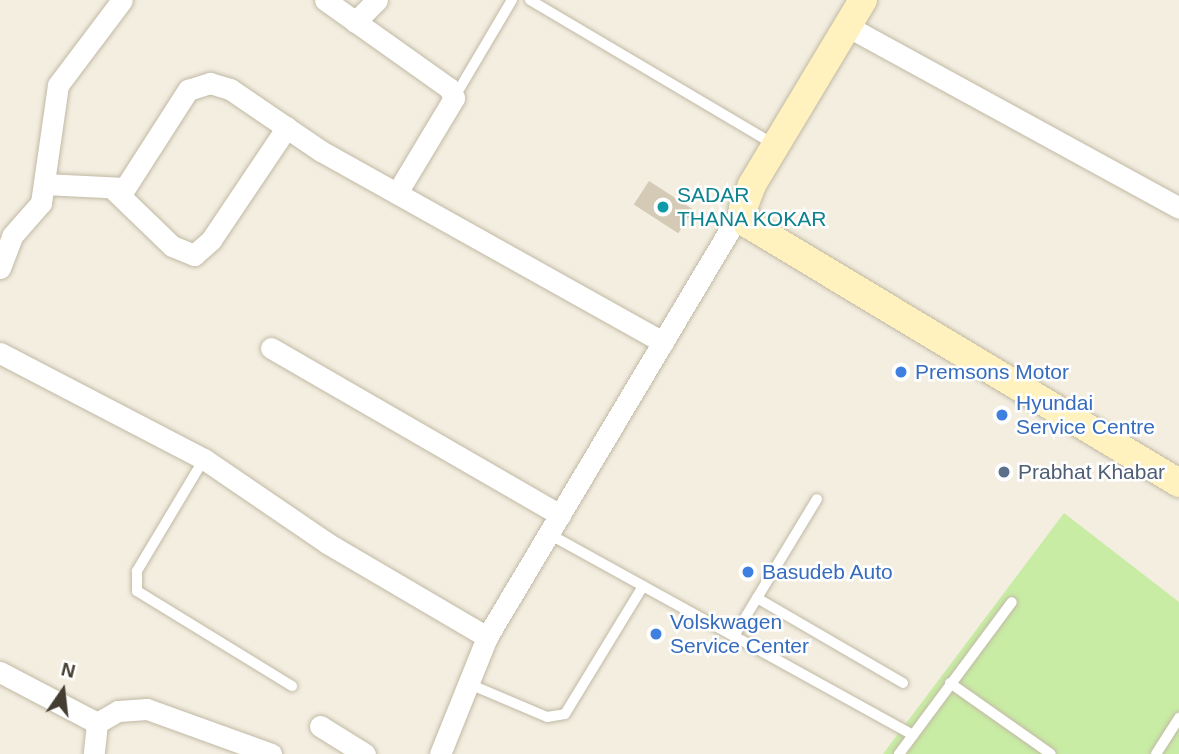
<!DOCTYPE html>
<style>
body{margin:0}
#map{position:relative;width:1179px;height:754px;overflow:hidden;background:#f3eee0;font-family:Arial,sans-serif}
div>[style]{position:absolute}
.green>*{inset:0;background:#c8eca4}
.building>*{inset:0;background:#d4cab5;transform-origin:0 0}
.roads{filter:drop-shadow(0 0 2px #c1b9a5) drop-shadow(0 0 2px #c1b9a5)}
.lane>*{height:10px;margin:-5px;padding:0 5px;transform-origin:5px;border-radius:5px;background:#fff}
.street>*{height:21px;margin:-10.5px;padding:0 10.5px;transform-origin:10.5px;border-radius:10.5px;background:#fff}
.secondary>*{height:28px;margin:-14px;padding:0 14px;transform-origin:14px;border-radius:14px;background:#fff2be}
.dots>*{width:19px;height:19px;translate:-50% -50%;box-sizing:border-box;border:4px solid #fff;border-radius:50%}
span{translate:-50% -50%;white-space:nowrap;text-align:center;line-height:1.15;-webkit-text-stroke:5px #fff;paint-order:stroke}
.culture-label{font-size:21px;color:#0d838f}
.left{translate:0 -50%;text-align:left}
.shop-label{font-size:21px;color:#366cbe}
.service-label{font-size:21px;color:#4e5e75}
.north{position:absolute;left:28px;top:656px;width:70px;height:70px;-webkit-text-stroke:5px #fff;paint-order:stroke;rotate:14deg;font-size:19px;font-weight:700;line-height:28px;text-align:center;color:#443d31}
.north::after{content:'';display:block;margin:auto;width:24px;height:32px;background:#443d31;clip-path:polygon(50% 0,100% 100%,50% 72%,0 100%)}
</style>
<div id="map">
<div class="green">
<div style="clip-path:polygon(1064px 513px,1179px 602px,1179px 754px,883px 754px)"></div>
</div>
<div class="building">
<div style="left:649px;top:181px;width:53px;height:28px;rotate:33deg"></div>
</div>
<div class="roads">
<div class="lane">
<div style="left:530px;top:0;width:285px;rotate:30.6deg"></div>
<div style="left:454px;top:98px;width:114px;rotate:-59.4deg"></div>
<div style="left:204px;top:459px;width:131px;rotate:120.9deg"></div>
<div style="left:137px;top:571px;width:20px;rotate:90deg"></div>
<div style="left:137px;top:591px;width:182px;rotate:31.5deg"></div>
<div style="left:549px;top:534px;width:416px;rotate:28.9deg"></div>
<div style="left:757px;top:598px;width:169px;rotate:30.2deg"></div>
<div style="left:734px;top:636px;width:160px;rotate:-58.8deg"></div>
<div style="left:467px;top:683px;width:87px;rotate:23deg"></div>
<div style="left:547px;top:717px;width:18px;rotate:-9deg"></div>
<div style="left:565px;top:714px;width:150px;rotate:-58.6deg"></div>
<div style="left:950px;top:683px;width:123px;rotate:35.1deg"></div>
<div style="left:899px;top:754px;width:189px;rotate:-53.4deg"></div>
<div style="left:1156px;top:754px;width:43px;rotate:-57.4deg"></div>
</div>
<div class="street">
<div style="left:325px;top:0;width:152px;rotate:35.4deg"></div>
<div style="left:449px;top:88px;width:11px;rotate:63deg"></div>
<div style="left:454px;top:98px;width:111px;rotate:121deg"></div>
<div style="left:355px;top:22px;width:31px;rotate:-45deg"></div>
<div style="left:847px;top:26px;width:379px;rotate:28.7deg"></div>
<div style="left:44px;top:184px;width:81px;rotate:2.8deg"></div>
<div style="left:125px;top:188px;width:117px;rotate:-57.3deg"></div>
<div style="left:188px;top:90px;width:23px;rotate:-18deg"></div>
<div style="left:210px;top:83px;width:21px;rotate:17deg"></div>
<div style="left:230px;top:89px;width:110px;rotate:34.3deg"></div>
<div style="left:321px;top:151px;width:392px;rotate:29.2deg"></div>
<div style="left:114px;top:190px;width:81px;rotate:44deg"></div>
<div style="left:172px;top:246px;width:24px;rotate:22deg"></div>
<div style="left:194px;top:255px;width:23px;rotate:-41deg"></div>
<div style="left:211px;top:240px;width:136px;rotate:-56.1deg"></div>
<div style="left:0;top:268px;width:34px;rotate:-69deg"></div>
<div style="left:12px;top:236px;width:44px;rotate:-48.7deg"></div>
<div style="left:41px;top:203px;width:119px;rotate:-81.8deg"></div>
<div style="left:58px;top:85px;width:106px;rotate:-53deg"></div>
<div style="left:271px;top:348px;width:334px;rotate:30deg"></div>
<div style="left:0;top:353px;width:230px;rotate:27.5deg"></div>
<div style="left:204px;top:459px;width:149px;rotate:34.3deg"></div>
<div style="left:327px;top:543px;width:186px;rotate:30.4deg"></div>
<div style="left:0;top:672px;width:110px;rotate:27.7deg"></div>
<div style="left:97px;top:723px;width:31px;rotate:96deg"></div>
<div style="left:97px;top:723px;width:24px;rotate:-30deg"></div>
<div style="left:118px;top:711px;width:29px;rotate:-4deg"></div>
<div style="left:147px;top:709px;width:132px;rotate:19.9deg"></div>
<div style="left:320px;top:726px;width:53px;rotate:31.9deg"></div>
<div style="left:440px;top:754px;width:126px;rotate:-68.1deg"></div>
<div style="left:487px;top:637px;width:500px;rotate:-59.2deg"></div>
</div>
<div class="secondary">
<div style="left:863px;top:0;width:216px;rotate:121deg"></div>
<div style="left:752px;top:185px;width:25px;rotate:111deg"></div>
<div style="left:743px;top:208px;width:17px;rotate:73deg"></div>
<div style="left:748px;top:224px;width:503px;rotate:31deg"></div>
</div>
</div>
<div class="dots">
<div style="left:663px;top:207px;background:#0f9aa8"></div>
<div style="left:901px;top:372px;background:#3f7fe0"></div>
<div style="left:1002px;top:415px;background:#3f7fe0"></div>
<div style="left:1004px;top:472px;background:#5c6f8a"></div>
<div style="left:748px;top:572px;background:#3f7fe0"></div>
<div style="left:656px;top:634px;background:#3f7fe0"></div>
</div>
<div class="culture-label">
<span class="left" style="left:677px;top:207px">SADAR<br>THANA KOKAR</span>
</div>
<div class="shop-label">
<span class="left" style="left:915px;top:372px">Premsons Motor</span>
<span class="left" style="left:1016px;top:415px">Hyundai<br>Service Centre</span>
<span class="left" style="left:762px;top:572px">Basudeb Auto</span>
<span class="left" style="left:670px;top:634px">Volskwagen<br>Service Center</span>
</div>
<div class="service-label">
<span class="left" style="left:1018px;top:472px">Prabhat Khabar</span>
</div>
<div class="north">N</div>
</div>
